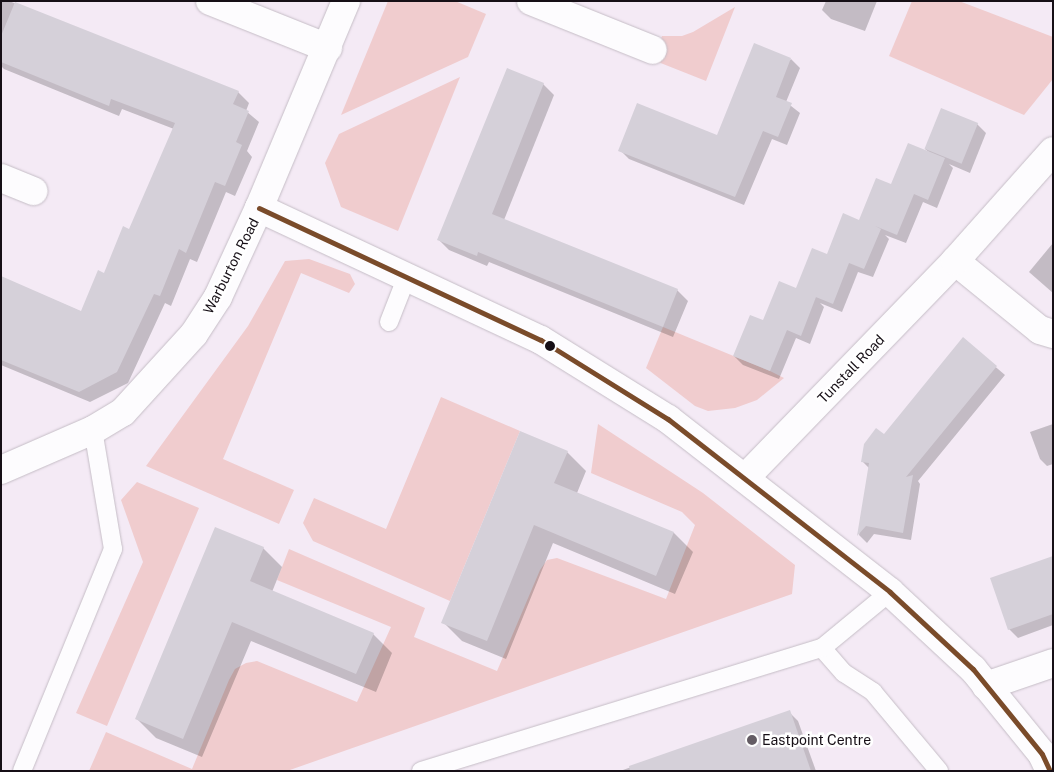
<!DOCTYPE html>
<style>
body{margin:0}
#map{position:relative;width:1054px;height:772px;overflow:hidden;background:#f4eaf5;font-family:"Public Sans",sans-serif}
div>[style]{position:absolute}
.green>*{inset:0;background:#f0ccce}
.shadow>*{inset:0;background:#0003}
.building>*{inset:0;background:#d5d0d9;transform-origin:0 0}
.roads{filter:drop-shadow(0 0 1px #c5bdc6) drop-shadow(0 0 1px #c5bdc6)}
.lane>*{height:18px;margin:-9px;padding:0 9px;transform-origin:9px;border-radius:9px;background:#fdfcfe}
.street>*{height:28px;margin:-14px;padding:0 14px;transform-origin:14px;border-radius:14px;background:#fdfcfe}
.bus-1>*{height:5px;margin:-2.5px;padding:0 2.5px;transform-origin:2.5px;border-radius:2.5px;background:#7a4b2a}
.dots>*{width:14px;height:14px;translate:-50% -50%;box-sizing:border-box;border:2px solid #fff;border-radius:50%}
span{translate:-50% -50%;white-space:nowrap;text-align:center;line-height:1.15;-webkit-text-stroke:5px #fff;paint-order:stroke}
.street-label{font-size:14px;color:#160f16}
.poi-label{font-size:14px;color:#160f16}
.left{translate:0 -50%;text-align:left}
.frame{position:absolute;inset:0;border:2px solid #160f16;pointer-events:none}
</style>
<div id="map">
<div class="green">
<div style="clip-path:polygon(388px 1px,455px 1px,486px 14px,468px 57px,341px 115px)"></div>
<div style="clip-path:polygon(912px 1px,959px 1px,1053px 37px,1053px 79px,1024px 115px,889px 56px)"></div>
<div style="clip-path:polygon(735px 7px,706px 81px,653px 60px,662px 36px,682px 36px,693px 32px)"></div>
<div style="clip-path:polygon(460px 77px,398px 231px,341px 207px,325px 163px,339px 134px)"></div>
<div style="clip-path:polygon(309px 259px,350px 274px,355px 284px,349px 293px,301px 273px,223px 459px,294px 490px,279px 524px,146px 466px,248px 326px,285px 261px)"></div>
<div style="clip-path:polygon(663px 327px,770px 371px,784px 378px,757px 400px,735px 408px,708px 411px,695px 406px,646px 368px)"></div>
<div style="clip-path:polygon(441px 397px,520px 431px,450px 601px,313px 541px,303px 523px,314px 498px,386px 529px)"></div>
<div style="clip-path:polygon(598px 424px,703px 493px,795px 565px,792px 594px,287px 771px,89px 771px,106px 732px,192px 769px,229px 680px,235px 669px,246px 663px,257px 661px,357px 702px,391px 627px,277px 580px,289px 549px,425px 608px,414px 637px,497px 671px,540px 570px,547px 560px,557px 558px,666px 599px,695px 525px,682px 512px,591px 473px)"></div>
<div style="clip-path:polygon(137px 482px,199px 508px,107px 726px,76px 713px,143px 562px,121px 500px)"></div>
</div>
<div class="shadow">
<div style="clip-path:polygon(1px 1px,9px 1px,238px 92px,249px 103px,246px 111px,259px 122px,247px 151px,252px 157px,235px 196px,226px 192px,197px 262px,190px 259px,171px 306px,165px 303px,128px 383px,90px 402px,1px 365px,1px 277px,82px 312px,130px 231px,174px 129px,122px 109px,119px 116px,4px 69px,1px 66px)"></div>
<div style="clip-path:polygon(826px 1px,877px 1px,865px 31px,831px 19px,822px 10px)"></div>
<div style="clip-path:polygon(791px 59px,800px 68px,786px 102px,800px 113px,787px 145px,772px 139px,744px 205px,629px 159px,620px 150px,717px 137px)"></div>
<div style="clip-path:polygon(543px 84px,554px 95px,504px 220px,677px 290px,688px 301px,673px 337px,489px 262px,487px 266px,449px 250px,438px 239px)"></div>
<div style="clip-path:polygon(977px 124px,986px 133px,970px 173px,949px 164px,953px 168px,937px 208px,923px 202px,906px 243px,885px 235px,889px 239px,873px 277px,858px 272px,842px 312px,820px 303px,824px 307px,810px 344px,796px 338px,779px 379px,743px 365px,734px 356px,892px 186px,930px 153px,925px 149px)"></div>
<div style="clip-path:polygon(1053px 243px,1053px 293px,1029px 272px)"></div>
<div style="clip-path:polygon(963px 339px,1005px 375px,918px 481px,920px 484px,911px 540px,874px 534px,867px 543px,859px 535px,870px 469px,863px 462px)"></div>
<div style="clip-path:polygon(1053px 424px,1053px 464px,1047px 466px,1040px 459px,1030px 432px)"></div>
<div style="clip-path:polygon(567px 452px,586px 471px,577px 493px,674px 533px,693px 552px,675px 594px,553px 543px,506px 659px,462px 641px,443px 622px)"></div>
<div style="clip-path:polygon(263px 548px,282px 567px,272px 592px,373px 634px,392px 653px,376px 692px,251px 641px,202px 757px,156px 738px,137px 719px)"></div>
<div style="clip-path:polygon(1053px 556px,1053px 625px,1018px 638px,1009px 629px)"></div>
<div style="clip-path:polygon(789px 712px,798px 721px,816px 771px,620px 771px)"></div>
</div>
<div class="building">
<div style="clip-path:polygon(15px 2px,239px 91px,233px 104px,249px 111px,236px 142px,242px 145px,225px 186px,215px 182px,186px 253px,179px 249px,160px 296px,154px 294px,117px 372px,79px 392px,1px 360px,1px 276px,81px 311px,98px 270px,104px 273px,123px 226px,129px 229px,175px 123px,111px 99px,109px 106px,1px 62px,1px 36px)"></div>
<div style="clip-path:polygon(754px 43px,791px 58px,776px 97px,792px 103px,778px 137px,763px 131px,735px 197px,618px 151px,637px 103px,717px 135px)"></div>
<div style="clip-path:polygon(507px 68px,544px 83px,492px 214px,678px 289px,663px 327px,478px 252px,477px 256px,437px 240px)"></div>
<div style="left:941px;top:108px;width:40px;height:44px;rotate:22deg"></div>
<div style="clip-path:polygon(908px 143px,945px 158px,928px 200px,914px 194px,897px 235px,875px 226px,881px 229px,864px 269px,849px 263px,833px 304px,801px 291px,816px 297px,801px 336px,787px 330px,770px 371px,733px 356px,750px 315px,763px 320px,779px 281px,796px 288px,812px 248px,827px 254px,843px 213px,859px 220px,876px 178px,891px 184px)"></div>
<div style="clip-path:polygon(963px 337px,997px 366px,906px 477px,913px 475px,903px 533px,866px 526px,857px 536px,869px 463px,861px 462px,864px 444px,876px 428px,884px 434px)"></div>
<div style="clip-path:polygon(520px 431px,568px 451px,554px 483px,674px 532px,656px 576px,534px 525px,487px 641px,441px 623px)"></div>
<div style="clip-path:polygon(215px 527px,264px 547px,250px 581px,374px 633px,356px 674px,232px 622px,183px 739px,135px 719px)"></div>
<div style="clip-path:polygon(1053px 556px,1053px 614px,1008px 630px,990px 578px)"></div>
<div style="clip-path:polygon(790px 710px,811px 771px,630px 771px,629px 766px)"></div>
</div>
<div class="roads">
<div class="lane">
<div style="left:389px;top:322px;width:49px;rotate:-68.6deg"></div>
<div style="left:822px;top:648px;width:33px;rotate:49deg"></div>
<div style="left:844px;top:673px;width:35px;rotate:33deg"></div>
<div style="left:873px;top:692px;width:103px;rotate:50.1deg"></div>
<div style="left:22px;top:771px;width:240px;rotate:-67.7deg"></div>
<div style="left:113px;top:549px;width:121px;rotate:-99.5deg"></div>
<div style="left:421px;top:771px;width:419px;rotate:-17.1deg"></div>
<div style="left:822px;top:648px;width:88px;rotate:-39.5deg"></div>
</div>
<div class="street">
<div style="left:210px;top:1px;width:127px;rotate:21.7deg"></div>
<div style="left:531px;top:1px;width:131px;rotate:21.9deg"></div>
<div style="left:1px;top:178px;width:35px;rotate:22deg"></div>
<div style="left:259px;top:208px;width:311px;rotate:25.1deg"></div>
<div style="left:541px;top:340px;width:150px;rotate:31.9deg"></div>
<div style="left:668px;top:419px;width:281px;rotate:37.9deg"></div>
<div style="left:890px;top:592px;width:113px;rotate:42.9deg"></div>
<div style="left:973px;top:669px;width:109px;rotate:50.9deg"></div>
<div style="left:1042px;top:754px;width:19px;rotate:65deg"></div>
<div style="left:955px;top:261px;width:109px;rotate:39.1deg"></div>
<div style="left:1040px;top:330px;width:14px;rotate:17deg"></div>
<div style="left:1px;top:470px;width:100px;rotate:-23.5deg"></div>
<div style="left:93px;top:430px;width:35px;rotate:-31deg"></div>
<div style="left:123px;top:412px;width:105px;rotate:-47.7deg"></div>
<div style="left:194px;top:334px;width:44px;rotate:-57deg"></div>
<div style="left:218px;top:297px;width:98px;rotate:-65.3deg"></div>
<div style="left:259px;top:208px;width:225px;rotate:-67.2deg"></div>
<div style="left:746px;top:477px;width:301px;rotate:-45.9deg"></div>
<div style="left:955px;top:261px;width:147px;rotate:-48.3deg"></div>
<div style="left:986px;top:686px;width:71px;rotate:-18.9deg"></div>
</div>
</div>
<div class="bus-1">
<div style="left:259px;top:208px;width:311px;rotate:25.1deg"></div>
<div style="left:541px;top:340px;width:150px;rotate:31.9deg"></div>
<div style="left:668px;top:419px;width:281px;rotate:37.9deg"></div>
<div style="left:890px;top:592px;width:113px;rotate:42.9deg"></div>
<div style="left:973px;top:669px;width:109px;rotate:50.9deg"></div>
<div style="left:1042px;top:754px;width:19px;rotate:65deg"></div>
</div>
<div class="dots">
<div style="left:550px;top:346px;background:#160f16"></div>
<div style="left:752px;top:740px;background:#645c64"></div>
</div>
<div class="street-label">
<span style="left:231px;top:266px;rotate:-63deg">Warburton Road</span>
<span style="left:851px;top:369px;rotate:-46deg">Tunstall Road</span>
</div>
<div class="poi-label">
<span class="left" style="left:762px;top:740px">Eastpoint Centre</span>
</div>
<div class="frame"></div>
</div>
